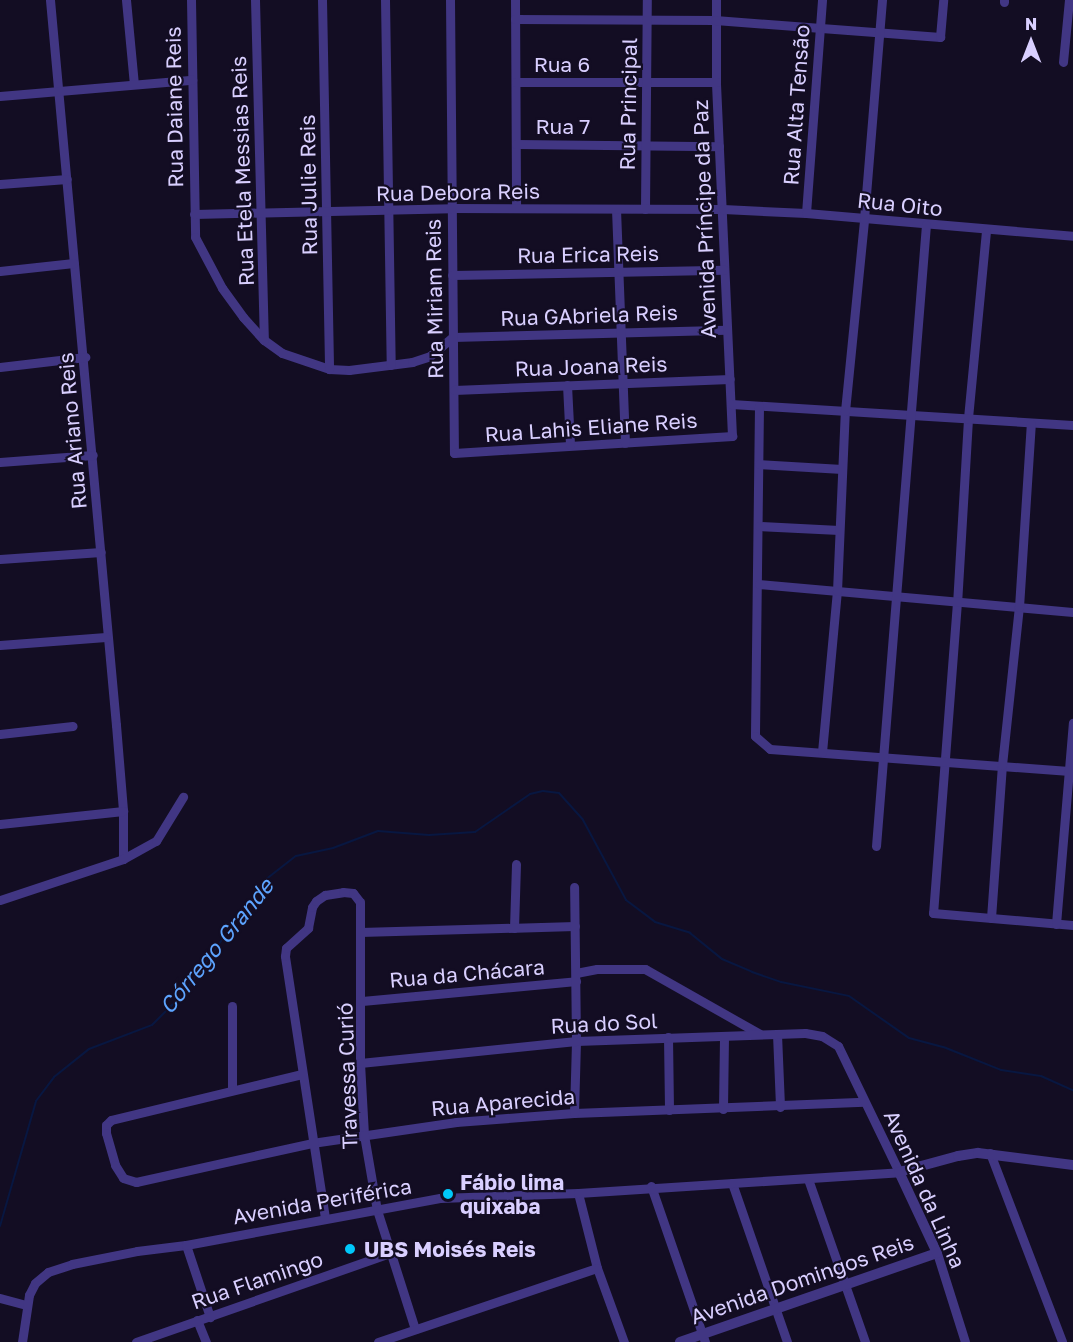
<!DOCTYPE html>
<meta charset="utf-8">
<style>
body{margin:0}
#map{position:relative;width:1073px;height:1342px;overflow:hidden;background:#130d23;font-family:"Golos Text",sans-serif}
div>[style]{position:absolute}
.stream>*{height:2px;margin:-1px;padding:0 1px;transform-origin:1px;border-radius:1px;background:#081741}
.minor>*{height:9px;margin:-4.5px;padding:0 4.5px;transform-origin:4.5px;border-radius:4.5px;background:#413683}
.tertiary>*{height:10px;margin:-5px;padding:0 5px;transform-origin:5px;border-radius:5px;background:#413683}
.dots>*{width:16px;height:16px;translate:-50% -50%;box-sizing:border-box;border:3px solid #130d23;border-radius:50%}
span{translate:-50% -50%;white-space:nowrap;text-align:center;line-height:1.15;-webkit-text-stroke:4.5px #130d23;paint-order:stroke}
.street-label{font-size:21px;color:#d9cfff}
.poi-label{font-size:21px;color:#d9cfff;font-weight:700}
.left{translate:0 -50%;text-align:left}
.water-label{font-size:22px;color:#5da4ff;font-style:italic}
.north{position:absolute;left:1001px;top:12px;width:60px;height:60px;-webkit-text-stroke:4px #130d23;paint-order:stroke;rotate:0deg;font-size:16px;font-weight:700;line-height:24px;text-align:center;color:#d9cfff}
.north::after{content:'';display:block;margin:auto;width:21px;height:27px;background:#d9cfff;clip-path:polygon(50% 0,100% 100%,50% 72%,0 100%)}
</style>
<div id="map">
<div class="stream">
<div style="left:0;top:1226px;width:130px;rotate:-73.9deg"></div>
<div style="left:36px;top:1101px;width:30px;rotate:-53deg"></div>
<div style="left:54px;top:1077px;width:45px;rotate:-38.7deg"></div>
<div style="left:89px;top:1049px;width:67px;rotate:-20.9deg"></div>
<div style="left:152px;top:1025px;width:44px;rotate:-45deg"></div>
<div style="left:183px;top:994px;width:140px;rotate:-54.3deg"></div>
<div style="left:265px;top:880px;width:39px;rotate:-38deg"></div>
<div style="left:296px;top:856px;width:38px;rotate:-12deg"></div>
<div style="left:333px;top:848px;width:48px;rotate:-20.7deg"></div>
<div style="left:378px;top:831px;width:51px;rotate:4.5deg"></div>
<div style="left:429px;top:835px;width:46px;rotate:-3.7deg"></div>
<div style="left:475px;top:832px;width:67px;rotate:-34.6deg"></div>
<div style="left:530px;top:794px;width:13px;rotate:-13deg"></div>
<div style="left:543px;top:791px;width:16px;rotate:7deg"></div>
<div style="left:559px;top:793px;width:36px;rotate:48deg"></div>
<div style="left:583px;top:820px;width:91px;rotate:61.7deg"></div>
<div style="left:626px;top:900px;width:36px;rotate:37deg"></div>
<div style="left:655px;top:922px;width:37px;rotate:17deg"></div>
<div style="left:690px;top:933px;width:41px;rotate:39.1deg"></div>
<div style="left:722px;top:959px;width:33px;rotate:23deg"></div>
<div style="left:752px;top:972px;width:31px;rotate:19deg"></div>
<div style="left:781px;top:982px;width:69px;rotate:11.6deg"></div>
<div style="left:849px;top:996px;width:73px;rotate:35deg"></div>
<div style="left:909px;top:1038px;width:38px;rotate:15deg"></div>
<div style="left:946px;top:1048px;width:59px;rotate:21.8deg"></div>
<div style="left:1001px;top:1070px;width:40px;rotate:8.5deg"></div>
<div style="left:1041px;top:1076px;width:35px;rotate:24deg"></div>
</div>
<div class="minor">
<div style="left:50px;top:0;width:728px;rotate:84.8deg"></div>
<div style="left:116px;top:725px;width:86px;rotate:85.3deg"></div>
<div style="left:123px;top:811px;width:48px;rotate:90deg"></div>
<div style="left:126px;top:0;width:84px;rotate:84.6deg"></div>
<div style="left:191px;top:0;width:237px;rotate:89deg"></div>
<div style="left:195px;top:237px;width:58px;rotate:62.1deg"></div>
<div style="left:222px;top:288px;width:36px;rotate:54deg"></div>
<div style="left:243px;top:317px;width:31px;rotate:48deg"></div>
<div style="left:264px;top:340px;width:22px;rotate:36deg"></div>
<div style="left:282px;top:353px;width:50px;rotate:18.8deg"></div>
<div style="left:329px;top:369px;width:20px;rotate:3deg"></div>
<div style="left:349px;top:370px;width:64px;rotate:-7.2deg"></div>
<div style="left:412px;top:362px;width:19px;rotate:-18deg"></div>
<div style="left:430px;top:356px;width:30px;rotate:-40deg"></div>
<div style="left:453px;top:337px;width:273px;rotate:-1.5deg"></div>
<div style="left:255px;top:0;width:340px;rotate:88.5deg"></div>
<div style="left:322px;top:0;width:369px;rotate:88.9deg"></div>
<div style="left:385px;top:0;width:365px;rotate:89.1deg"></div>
<div style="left:450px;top:0;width:453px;rotate:89.5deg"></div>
<div style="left:454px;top:453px;width:279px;rotate:-3.5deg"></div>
<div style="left:732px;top:436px;width:354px;rotate:-92.6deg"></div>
<div style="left:716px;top:82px;width:82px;rotate:-90deg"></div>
<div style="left:515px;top:0;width:208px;rotate:89.7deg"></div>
<div style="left:1004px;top:2px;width:2px;rotate:-90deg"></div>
<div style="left:515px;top:19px;width:200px;rotate:0.3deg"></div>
<div style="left:715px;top:20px;width:226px;rotate:4.3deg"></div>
<div style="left:940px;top:37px;width:37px;rotate:-85deg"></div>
<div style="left:1063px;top:62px;width:62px;rotate:-84.5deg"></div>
<div style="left:516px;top:82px;width:200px"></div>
<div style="left:0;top:96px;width:193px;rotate:-4.8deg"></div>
<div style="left:516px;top:144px;width:203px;rotate:0.6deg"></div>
<div style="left:0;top:184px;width:67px;rotate:-4.3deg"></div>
<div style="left:616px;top:209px;width:234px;rotate:87.8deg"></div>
<div style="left:645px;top:209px;width:209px;rotate:-89.5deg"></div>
<div style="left:806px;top:213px;width:214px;rotate:-85.7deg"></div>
<div style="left:194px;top:214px;width:257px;rotate:-1.3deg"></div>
<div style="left:451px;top:208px;width:272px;rotate:0.2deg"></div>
<div style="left:723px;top:209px;width:83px;rotate:2.8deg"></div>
<div style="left:806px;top:213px;width:268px;rotate:4.9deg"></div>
<div style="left:986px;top:231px;width:189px;rotate:95.5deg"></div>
<div style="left:968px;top:419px;width:183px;rotate:93.4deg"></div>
<div style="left:957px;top:602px;width:312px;rotate:94.4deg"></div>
<div style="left:933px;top:913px;width:141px;rotate:4.9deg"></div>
<div style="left:0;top:271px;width:74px;rotate:-6.2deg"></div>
<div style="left:452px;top:275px;width:272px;rotate:-1.1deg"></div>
<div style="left:0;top:367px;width:86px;rotate:-6.7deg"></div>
<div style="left:567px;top:385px;width:60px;rotate:87.1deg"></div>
<div style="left:454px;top:390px;width:276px;rotate:-2.3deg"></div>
<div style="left:731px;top:404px;width:343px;rotate:3.5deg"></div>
<div style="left:759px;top:406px;width:330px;rotate:90.7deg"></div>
<div style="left:755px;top:736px;width:20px;rotate:41deg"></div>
<div style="left:770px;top:749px;width:304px;rotate:4.2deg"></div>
<div style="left:0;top:462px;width:93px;rotate:-4.3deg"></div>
<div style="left:759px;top:464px;width:83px;rotate:3.4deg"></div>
<div style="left:759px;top:526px;width:80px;rotate:2.9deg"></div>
<div style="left:0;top:559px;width:101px;rotate:-4deg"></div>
<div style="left:759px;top:584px;width:315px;rotate:5.1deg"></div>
<div style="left:0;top:645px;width:106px;rotate:-4.3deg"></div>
<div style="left:0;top:734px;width:73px;rotate:-6.3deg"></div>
<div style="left:822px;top:752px;width:162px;rotate:-84.7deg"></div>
<div style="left:837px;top:591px;width:180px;rotate:-87.5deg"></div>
<div style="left:845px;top:411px;width:193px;rotate:-84.3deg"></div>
<div style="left:864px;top:219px;width:220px;rotate:-85.3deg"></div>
<div style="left:0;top:824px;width:124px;rotate:-6deg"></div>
<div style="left:876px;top:846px;width:623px;rotate:-85.4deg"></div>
<div style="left:0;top:900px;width:130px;rotate:-18.4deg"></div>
<div style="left:123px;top:859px;width:38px;rotate:-29deg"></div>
<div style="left:156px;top:841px;width:52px;rotate:-58.5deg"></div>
<div style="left:991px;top:918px;width:153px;rotate:-85.9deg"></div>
<div style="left:1002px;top:765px;width:159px;rotate:-83.9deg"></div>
<div style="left:1019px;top:607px;width:184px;rotate:-86.3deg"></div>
<div style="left:1056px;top:924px;width:202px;rotate:-85.2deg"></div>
<div style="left:514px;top:928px;width:64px;rotate:-88.2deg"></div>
<div style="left:360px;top:932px;width:215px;rotate:-1.6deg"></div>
<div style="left:576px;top:973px;width:21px;rotate:-11deg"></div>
<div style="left:597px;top:969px;width:48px"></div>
<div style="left:645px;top:969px;width:132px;rotate:29.5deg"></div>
<div style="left:362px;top:1001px;width:215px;rotate:-5.3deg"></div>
<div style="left:232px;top:1006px;width:84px;rotate:90deg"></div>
<div style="left:777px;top:1034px;width:73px;rotate:87.6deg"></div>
<div style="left:668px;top:1037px;width:73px;rotate:89.2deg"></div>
<div style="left:302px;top:1074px;width:196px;rotate:166.5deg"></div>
<div style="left:111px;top:1120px;width:7px;rotate:135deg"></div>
<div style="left:106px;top:1125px;width:8px;rotate:90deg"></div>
<div style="left:106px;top:1133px;width:33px;rotate:74deg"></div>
<div style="left:115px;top:1165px;width:15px;rotate:58deg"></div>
<div style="left:123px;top:1178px;width:14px;rotate:17deg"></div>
<div style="left:136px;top:1182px;width:180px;rotate:-12.5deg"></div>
<div style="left:312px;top:1143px;width:146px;rotate:-8.3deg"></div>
<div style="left:456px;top:1122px;width:118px;rotate:-4.4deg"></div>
<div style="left:574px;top:1113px;width:290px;rotate:-2.2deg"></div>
<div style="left:723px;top:1109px;width:73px;rotate:-89.2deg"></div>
<div style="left:574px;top:1113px;width:72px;rotate:-88.4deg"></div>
<div style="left:576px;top:1041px;width:154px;rotate:-90.7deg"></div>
<div style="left:990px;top:1153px;width:202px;rotate:69.1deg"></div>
<div style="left:808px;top:1179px;width:173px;rotate:70.7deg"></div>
<div style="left:732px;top:1183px;width:168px;rotate:70.9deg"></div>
<div style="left:651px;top:1186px;width:165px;rotate:70.9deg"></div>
<div style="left:578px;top:1193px;width:77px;rotate:75.8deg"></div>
<div style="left:597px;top:1268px;width:79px;rotate:70deg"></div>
<div style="left:325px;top:1218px;width:265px;rotate:-98.7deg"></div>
<div style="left:285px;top:956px;width:8px;rotate:-83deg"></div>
<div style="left:286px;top:948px;width:30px;rotate:-42deg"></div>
<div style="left:308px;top:928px;width:21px;rotate:-79deg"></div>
<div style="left:312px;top:907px;width:7px;rotate:-56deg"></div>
<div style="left:316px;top:901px;width:11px;rotate:-34deg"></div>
<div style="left:325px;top:895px;width:18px;rotate:-9deg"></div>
<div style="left:343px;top:892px;width:10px;rotate:6deg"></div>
<div style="left:353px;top:893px;width:11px;rotate:52deg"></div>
<div style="left:360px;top:902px;width:161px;rotate:90deg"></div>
<div style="left:360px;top:1063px;width:72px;rotate:86.8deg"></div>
<div style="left:364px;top:1135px;width:76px;rotate:80.2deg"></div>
<div style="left:377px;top:1210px;width:125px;rotate:72.3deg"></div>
<div style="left:186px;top:1245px;width:76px;rotate:71.6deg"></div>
<div style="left:937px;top:1253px;width:93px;rotate:72.5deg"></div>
<div style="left:0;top:1298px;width:27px;rotate:15deg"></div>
<div style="left:197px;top:1320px;width:24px;rotate:68deg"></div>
<div style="left:22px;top:1342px;width:48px;rotate:-81.5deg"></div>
<div style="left:29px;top:1295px;width:13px;rotate:-63deg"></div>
<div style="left:35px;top:1283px;width:17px;rotate:-40deg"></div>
<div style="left:48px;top:1272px;width:25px;rotate:-18deg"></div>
<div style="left:72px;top:1264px;width:66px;rotate:-11.3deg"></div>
<div style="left:137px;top:1251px;width:49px;rotate:-7deg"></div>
<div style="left:186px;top:1245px;width:258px;rotate:-10.5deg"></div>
<div style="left:440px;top:1198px;width:138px;rotate:-2.1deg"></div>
<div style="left:578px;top:1193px;width:322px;rotate:-3.7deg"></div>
<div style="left:899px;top:1172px;width:140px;rotate:-115.8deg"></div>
<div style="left:838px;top:1046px;width:19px;rotate:-148deg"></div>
<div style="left:822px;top:1036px;width:17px;rotate:-170deg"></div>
<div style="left:805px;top:1033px;width:229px;rotate:178deg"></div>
<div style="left:576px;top:1041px;width:217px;rotate:174.2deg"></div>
<div style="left:136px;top:1342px;width:269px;rotate:-19.3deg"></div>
<div style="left:378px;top:1342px;width:231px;rotate:-18.7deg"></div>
</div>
<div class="tertiary">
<div style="left:680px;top:1342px;width:272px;rotate:-19.1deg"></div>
<div style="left:937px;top:1253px;width:89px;rotate:-115.1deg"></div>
<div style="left:899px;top:1172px;width:61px;rotate:-15.2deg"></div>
<div style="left:958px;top:1156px;width:20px;rotate:-9deg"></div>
<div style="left:978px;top:1153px;width:96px;rotate:7.2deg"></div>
</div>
<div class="dots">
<div style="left:448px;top:1194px;background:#00c8fa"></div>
<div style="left:350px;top:1249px;background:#00c8fa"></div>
</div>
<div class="street-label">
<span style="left:562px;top:64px">Rua 6</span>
<span style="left:628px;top:104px;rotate:-89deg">Rua Principal</span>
<span style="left:796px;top:105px;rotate:-86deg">Rua Alta Tensão</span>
<span style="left:174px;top:107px;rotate:-91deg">Rua Daiane Reis</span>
<span style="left:563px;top:126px">Rua 7</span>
<span style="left:242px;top:171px;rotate:-92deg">Rua Etela Messias Reis</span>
<span style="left:308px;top:185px;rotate:-91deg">Rua Julie Reis</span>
<span style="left:458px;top:192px;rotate:-1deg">Rua Debora Reis</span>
<span style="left:900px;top:204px;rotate:6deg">Rua Oito</span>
<span style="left:704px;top:219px;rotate:-92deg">Avenida Príncipe da Paz</span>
<span style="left:588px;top:254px;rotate:-1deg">Rua Erica Reis</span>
<span style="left:434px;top:299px;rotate:-91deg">Rua Miriam Reis</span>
<span style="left:589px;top:315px;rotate:-2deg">Rua GAbriela Reis</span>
<span style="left:591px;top:366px;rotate:-2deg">Rua Joana Reis</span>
<span style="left:591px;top:427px;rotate:-4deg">Rua Lahis Eliane Reis</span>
<span style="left:72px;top:431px;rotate:-95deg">Rua Ariano Reis</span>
<span style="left:467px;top:973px;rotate:-5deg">Rua da Chácara</span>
<span style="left:604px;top:1023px;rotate:-3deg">Rua do Sol</span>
<span style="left:347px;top:1076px;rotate:-92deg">Travessa Curió</span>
<span style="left:503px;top:1102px;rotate:-5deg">Rua Aparecida</span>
<span style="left:925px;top:1189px;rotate:66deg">Avenida da Linha</span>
<span style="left:322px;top:1201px;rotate:-10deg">Avenida Periférica</span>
<span style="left:802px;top:1279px;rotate:-19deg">Avenida Domingos Reis</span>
<span style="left:257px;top:1280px;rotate:-19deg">Rua Flamingo</span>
</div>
<div class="poi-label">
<span class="left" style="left:460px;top:1194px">Fábio lima<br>quixaba</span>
<span class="left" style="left:364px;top:1249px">UBS Moisés Reis</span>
</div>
<div class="water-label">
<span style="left:216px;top:946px;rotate:-51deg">Córrego Grande</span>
</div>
<div class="north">N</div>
</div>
